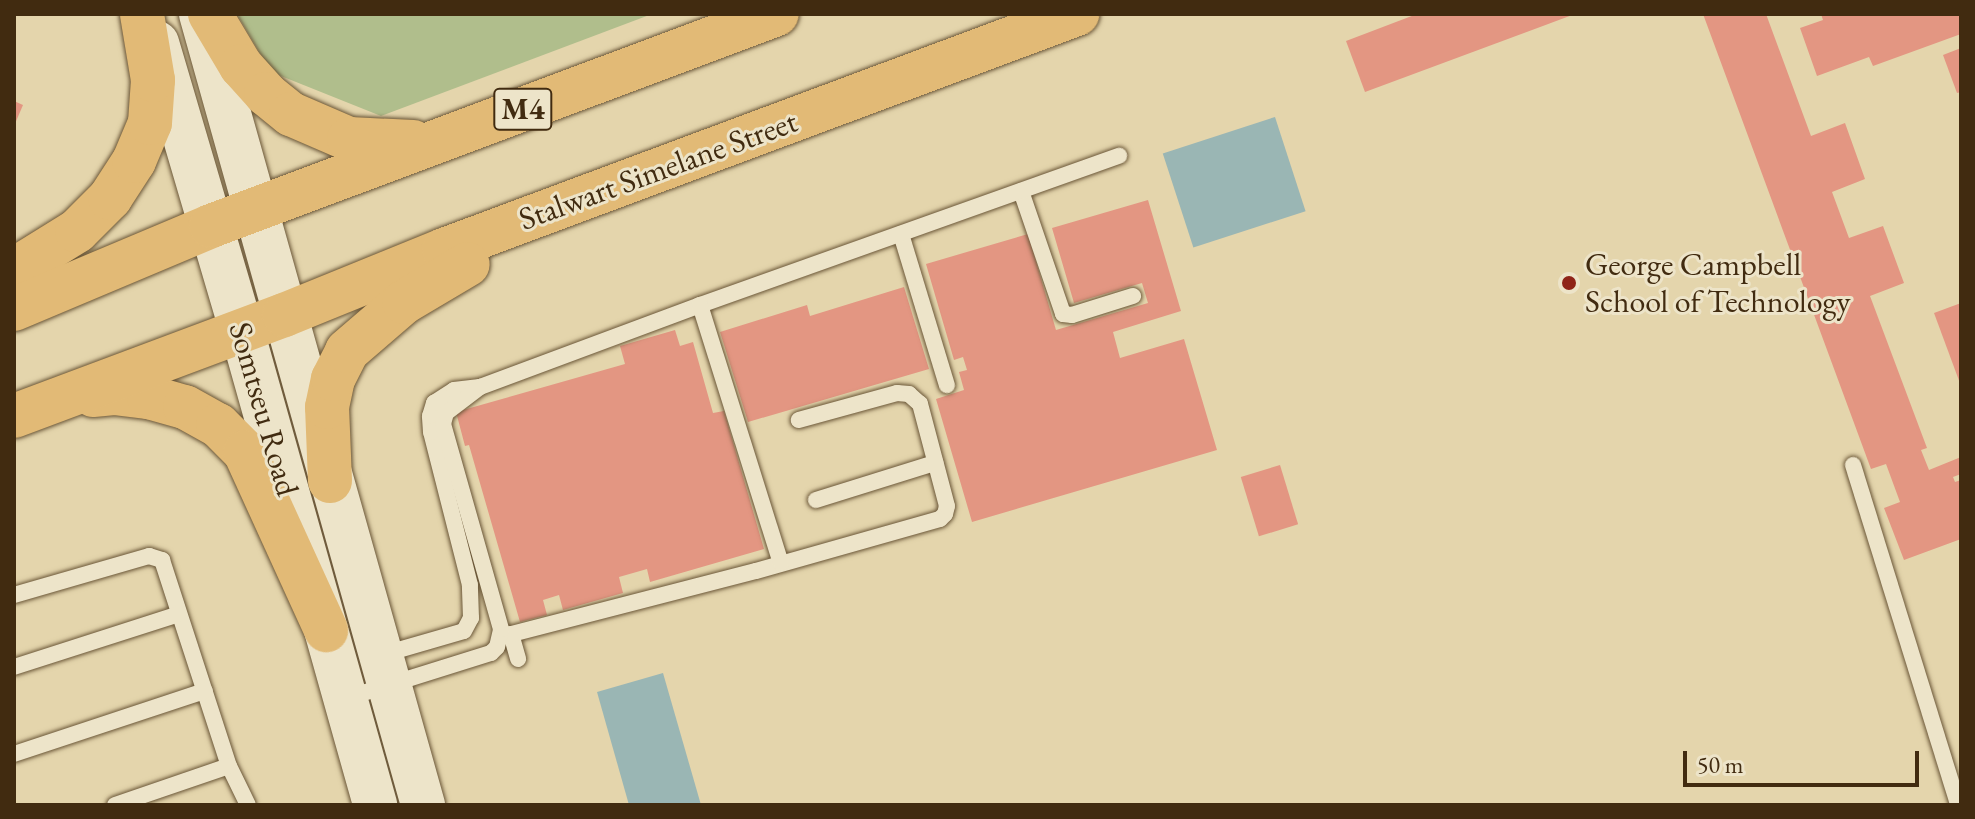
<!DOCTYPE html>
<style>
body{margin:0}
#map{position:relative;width:1975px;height:819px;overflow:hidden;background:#e4d5ac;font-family:"EB Garamond",serif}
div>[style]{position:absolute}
.green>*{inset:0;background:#b0be8c}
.water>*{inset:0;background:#9ab6b4;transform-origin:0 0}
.building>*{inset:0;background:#e39682;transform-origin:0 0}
.roads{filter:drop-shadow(0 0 2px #6a5637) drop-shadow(0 0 2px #6a5637)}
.service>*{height:16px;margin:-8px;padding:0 8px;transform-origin:8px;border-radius:8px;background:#ede4c9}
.secondary>*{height:44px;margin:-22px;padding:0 22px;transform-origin:22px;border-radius:22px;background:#ede4c9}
.trunk>*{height:44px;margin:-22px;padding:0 22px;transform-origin:22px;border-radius:22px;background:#e2ba76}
.dots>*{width:22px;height:22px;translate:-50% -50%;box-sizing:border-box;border:4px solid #ede4c9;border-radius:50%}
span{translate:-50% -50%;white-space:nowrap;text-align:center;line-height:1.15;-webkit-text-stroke:6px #ede4c9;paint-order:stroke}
.shield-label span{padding:2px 6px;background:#ede4c9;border:2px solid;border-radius:6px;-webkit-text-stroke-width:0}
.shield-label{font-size:30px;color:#412b10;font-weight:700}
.street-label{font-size:32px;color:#412b10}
.poi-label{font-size:32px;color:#412b10}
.left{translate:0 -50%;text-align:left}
.frame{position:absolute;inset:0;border:16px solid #412b10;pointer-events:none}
.scale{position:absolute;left:1683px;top:751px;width:236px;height:36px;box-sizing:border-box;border:4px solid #412b10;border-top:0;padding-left:10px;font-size:24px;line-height:28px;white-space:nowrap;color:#412b10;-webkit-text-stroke:6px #ede4c9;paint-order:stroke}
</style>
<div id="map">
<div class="green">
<div style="clip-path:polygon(237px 14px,652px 14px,381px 116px,271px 72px)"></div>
</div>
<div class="water">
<div style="left:1275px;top:117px;width:99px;height:118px;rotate:72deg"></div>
<div style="clip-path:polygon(663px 673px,701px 805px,629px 805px,597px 692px)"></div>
</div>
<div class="building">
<div style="clip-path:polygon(1417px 14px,1575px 14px,1365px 92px,1346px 41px)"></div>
<div style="clip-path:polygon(1703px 14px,1766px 14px,1811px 136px,1845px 123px,1865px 179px,1832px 192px,1849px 238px,1883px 226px,1904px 283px,1870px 296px,1927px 448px,1921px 450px,1929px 470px,1961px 457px,1961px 474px,1953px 477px,1955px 482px,1961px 480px,1961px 539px,1904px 560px,1884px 508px,1900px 502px,1886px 464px,1871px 469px)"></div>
<div style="clip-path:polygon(1821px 14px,1961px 14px,1961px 34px,1873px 66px,1869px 57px,1817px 76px,1800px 28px,1823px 20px)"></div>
<div style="clip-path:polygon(1961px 48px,1961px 92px,1957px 93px,1943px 55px)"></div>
<div style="clip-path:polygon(14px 101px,23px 105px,14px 126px)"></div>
<div style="clip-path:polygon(1148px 200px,1181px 311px,1113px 332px,1120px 358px,1184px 339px,1217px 450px,972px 522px,936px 399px,964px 390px,959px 372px,967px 370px,963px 357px,954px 360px,926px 264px,1028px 234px,1056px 330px,1148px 303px,1142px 283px,1074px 303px,1052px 228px)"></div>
<div style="clip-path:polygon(904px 287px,929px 369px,748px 422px,720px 332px,807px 305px,810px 316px)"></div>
<div style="clip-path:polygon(1961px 303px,1961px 386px,1934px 313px)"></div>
<div style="clip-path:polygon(675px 330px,680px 346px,693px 342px,713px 413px,724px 411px,764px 549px,650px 582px,647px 569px,619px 577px,623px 593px,563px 610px,559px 595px,543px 600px,547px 615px,520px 622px,469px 445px,465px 446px,456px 412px,625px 364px,620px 346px)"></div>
<div style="left:1280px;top:465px;width:62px;height:41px;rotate:73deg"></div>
</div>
<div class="roads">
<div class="service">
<div style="left:1021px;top:191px;width:130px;rotate:71.1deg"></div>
<div style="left:1063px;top:314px;width:9px;rotate:6deg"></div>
<div style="left:1072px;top:315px;width:64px;rotate:-17.3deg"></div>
<div style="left:901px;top:234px;width:158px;rotate:73.1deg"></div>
<div style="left:700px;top:305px;width:445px;rotate:-19.6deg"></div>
<div style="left:1853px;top:465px;width:356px;rotate:72.8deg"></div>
<div style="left:816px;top:500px;width:125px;rotate:-17.3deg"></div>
<div style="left:14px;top:595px;width:141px;rotate:-16.1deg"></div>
<div style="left:149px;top:556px;width:14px;rotate:17deg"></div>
<div style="left:162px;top:560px;width:217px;rotate:72deg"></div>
<div style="left:229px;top:766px;width:43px;rotate:64deg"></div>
<div style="left:511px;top:634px;width:26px;rotate:74deg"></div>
<div style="left:500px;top:637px;width:264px;rotate:-14.5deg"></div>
<div style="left:756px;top:571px;width:191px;rotate:-15.8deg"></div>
<div style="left:940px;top:519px;width:7px;rotate:-45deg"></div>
<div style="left:945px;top:514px;width:8px;rotate:-76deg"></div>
<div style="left:947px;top:506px;width:106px;rotate:-104.8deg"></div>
<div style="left:920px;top:404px;width:15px;rotate:-138deg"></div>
<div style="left:909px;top:394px;width:12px;rotate:-175deg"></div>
<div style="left:897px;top:393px;width:102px;rotate:164.6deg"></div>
<div style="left:381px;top:655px;width:86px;rotate:-16.1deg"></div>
<div style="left:464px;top:631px;width:15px;rotate:-62deg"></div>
<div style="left:471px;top:618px;width:33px;rotate:-92deg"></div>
<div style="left:470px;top:585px;width:158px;rotate:-104.3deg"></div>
<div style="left:431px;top:432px;width:16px;rotate:-94deg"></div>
<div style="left:430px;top:416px;width:14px;rotate:-73deg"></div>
<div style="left:434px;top:403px;width:24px;rotate:-33deg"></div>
<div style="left:454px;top:390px;width:26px;rotate:-7deg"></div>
<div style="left:480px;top:387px;width:235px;rotate:-20.4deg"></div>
<div style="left:700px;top:305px;width:270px;rotate:72.6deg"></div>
<div style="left:14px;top:667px;width:173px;rotate:-17.8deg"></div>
<div style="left:347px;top:698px;width:151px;rotate:-17.4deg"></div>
<div style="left:491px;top:653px;width:8px;rotate:-45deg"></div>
<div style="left:497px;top:647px;width:18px;rotate:-77deg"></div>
<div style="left:501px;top:629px;width:213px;rotate:-105.8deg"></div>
<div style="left:443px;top:424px;width:11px;rotate:-75deg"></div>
<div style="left:446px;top:413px;width:43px;rotate:-37.4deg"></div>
<div style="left:14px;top:754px;width:201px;rotate:-18.3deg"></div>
<div style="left:115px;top:805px;width:120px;rotate:-18.9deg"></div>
</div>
<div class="secondary">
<div style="left:201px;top:14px;width:822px;rotate:74.32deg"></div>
<div style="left:157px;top:43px;width:300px;rotate:73.6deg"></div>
<div style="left:242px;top:331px;width:492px;rotate:74.3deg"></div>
</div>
<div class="trunk">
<div style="left:210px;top:14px;width:61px;rotate:59.2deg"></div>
<div style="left:241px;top:66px;width:38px;rotate:48deg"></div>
<div style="left:266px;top:94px;width:32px;rotate:39deg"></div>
<div style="left:291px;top:114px;width:63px;rotate:23.3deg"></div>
<div style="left:349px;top:139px;width:64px;rotate:2.7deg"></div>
<div style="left:14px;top:270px;width:74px;rotate:-31.8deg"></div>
<div style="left:77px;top:231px;width:47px;rotate:-45deg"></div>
<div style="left:110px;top:198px;width:44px;rotate:-57deg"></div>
<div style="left:134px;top:161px;width:41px;rotate:-67.2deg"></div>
<div style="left:150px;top:123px;width:43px;rotate:-86deg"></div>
<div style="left:153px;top:80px;width:67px;rotate:-99.5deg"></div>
<div style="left:14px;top:309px;width:214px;rotate:-22.8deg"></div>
<div style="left:211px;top:226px;width:604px;rotate:-20.53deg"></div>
<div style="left:93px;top:395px;width:21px;rotate:-5deg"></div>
<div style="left:114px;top:393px;width:35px;rotate:7deg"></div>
<div style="left:149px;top:397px;width:37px;rotate:16deg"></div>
<div style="left:185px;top:407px;width:38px;rotate:29deg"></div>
<div style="left:218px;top:425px;width:38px;rotate:45deg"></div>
<div style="left:245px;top:452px;width:196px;rotate:65.5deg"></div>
<div style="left:14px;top:416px;width:288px;rotate:-20.5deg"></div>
<div style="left:284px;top:315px;width:173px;rotate:-22.1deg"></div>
<div style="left:444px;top:250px;width:676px;rotate:-20.45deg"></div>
<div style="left:330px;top:481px;width:74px;rotate:-92.3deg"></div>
<div style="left:327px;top:407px;width:29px;rotate:-78deg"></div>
<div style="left:333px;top:379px;width:31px;rotate:-63deg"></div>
<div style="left:347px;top:351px;width:75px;rotate:-40.7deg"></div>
<div style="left:404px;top:302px;width:74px;rotate:-30.7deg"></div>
</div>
</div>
<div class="dots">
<div style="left:1569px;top:283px;background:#8f2418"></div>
</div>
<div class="shield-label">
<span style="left:523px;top:109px">M4</span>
</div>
<div class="street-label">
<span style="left:658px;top:170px;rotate:-20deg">Stalwart Simelane Street</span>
<span style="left:264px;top:409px;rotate:74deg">Somtseu Road</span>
</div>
<div class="poi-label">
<span class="left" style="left:1585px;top:283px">George Campbell<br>School of Technology</span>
</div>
<div class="frame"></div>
<div class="scale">50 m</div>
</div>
